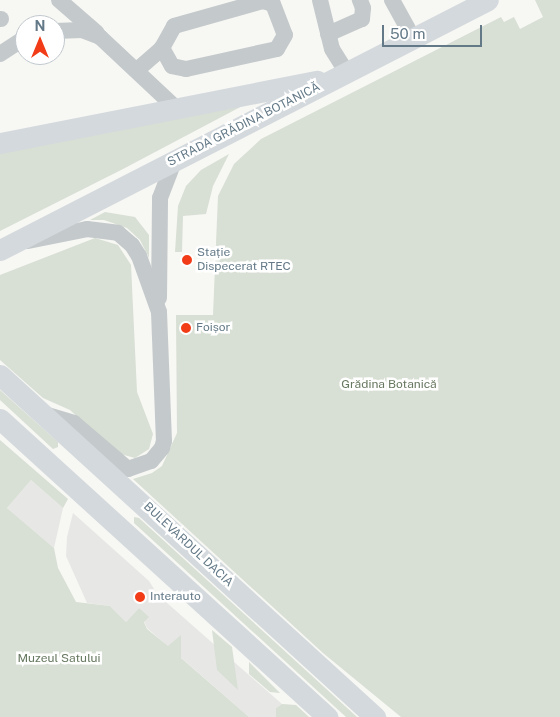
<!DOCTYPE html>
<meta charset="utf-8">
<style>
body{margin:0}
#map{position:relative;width:560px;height:717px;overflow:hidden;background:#f7f7f3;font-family:"Public Sans",sans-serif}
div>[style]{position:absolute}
.built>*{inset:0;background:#e7e8e6}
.green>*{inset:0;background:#d8dfd4}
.minor>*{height:16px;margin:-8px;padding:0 8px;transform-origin:8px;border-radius:8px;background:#c4c9cc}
.major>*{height:21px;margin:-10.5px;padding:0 10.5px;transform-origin:10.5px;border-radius:10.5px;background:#d4d9dd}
.dots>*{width:14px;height:14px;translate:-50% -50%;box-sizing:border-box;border:2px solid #fff;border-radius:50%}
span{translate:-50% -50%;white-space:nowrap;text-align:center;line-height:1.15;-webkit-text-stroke:5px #fff;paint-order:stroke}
.street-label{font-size:12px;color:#637987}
.poi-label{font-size:12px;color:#637987}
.left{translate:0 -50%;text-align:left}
.park-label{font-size:12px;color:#66785f}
.north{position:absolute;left:15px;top:15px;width:50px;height:50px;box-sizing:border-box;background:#fff;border:1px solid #c1c9cf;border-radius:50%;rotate:0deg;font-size:14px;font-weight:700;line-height:20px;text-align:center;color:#637987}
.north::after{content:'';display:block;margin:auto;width:18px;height:22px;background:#f23c18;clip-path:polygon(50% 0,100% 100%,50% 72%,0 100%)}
.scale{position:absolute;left:382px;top:25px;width:100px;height:22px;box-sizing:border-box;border:2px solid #637987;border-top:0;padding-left:6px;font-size:15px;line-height:18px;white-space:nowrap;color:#637987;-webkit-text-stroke:4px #fff;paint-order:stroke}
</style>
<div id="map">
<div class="built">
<div style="clip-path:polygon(31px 480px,63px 508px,54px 548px,7px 508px)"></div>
<div style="clip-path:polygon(73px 513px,149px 581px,158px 595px,282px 704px,276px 708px,276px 717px,249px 717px,147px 628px,139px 608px,126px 622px,110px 606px,87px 603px,66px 556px,67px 537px)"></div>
</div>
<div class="green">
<div style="clip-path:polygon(535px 0,560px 0,560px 717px,401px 717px,323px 653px,133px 479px,152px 473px,162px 466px,177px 433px,176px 315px,213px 315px,218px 196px,234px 164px,261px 139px,501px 17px,504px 22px,514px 17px,520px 29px,543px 17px)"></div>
<div style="clip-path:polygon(246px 104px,123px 169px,0 231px,0 150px)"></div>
<div style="clip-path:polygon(229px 154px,213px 186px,206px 214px,183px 216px,182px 252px,175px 252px,178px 206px,186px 186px,201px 170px)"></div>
<div style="clip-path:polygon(105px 212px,135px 217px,149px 235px,149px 258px,140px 240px,127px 228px,104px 220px,90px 220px)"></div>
<div style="clip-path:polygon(95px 238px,118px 245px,131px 265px,137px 392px,153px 434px,149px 449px,135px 458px,117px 453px,70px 410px,43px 398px,0 360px,0 275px)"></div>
<div style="clip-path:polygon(0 390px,58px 442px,58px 447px,53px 449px,0 400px)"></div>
<div style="clip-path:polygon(0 440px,68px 499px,63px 508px,31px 480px,7px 508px,54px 548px,58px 568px,76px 602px,110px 606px,126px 622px,139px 608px,149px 617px,144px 622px,147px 629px,168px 646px,181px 635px,181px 658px,249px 717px,0 717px)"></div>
<div style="clip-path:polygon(134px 517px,139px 518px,357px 717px,346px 717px,134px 523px)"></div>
<div style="clip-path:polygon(212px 630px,232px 647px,238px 690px,217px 670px)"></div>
<div style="clip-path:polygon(249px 662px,280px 693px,270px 692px,249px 674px)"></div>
<div style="clip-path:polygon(282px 704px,296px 705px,309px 717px,276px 717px,276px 708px)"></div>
</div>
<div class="minor">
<div style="left:59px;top:0;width:50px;rotate:41deg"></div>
<div style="left:320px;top:0;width:50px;rotate:76.2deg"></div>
<div style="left:332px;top:49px;width:28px;rotate:58deg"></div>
<div style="left:392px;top:0;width:43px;rotate:61.1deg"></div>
<div style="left:0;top:19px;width:1px"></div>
<div style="left:55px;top:31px;width:27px;rotate:-2deg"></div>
<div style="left:82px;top:30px;width:19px;rotate:21deg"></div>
<div style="left:100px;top:37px;width:104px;rotate:43.1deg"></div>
<div style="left:328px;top:34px;width:37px;rotate:-24deg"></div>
<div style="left:362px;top:19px;width:11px;rotate:-85deg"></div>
<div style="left:363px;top:8px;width:9px;rotate:-111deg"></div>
<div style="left:0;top:54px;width:30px;rotate:-33deg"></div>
<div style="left:137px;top:70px;width:33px;rotate:-41deg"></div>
<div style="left:162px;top:48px;width:25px;rotate:-61deg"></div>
<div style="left:174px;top:26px;width:92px;rotate:-15.7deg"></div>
<div style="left:263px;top:1px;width:10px;rotate:17deg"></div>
<div style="left:273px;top:4px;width:33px;rotate:69deg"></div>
<div style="left:285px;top:35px;width:16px;rotate:120deg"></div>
<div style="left:277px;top:49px;width:93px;rotate:167.6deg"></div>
<div style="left:186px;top:69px;width:14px;rotate:-168deg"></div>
<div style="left:172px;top:66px;width:21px;rotate:-119deg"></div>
<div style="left:28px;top:241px;width:60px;rotate:-11.5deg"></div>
<div style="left:87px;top:229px;width:31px;rotate:7deg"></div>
<div style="left:118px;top:233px;width:18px;rotate:41deg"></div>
<div style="left:132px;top:245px;width:13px;rotate:58deg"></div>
<div style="left:139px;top:256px;width:59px;rotate:70.3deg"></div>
<div style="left:159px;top:312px;width:129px;rotate:87.8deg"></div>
<div style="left:164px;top:441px;width:7px;rotate:106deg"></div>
<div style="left:162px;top:448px;width:17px;rotate:130deg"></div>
<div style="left:151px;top:461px;width:24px;rotate:161deg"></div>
<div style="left:128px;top:469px;width:71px;rotate:-139.6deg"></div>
<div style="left:74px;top:423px;width:28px;rotate:-163deg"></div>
<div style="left:159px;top:298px;width:100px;rotate:-89.4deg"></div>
<div style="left:160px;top:198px;width:40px;rotate:-69deg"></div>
</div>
<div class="major">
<div style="left:0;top:143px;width:323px;rotate:-11.1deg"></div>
<div style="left:0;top:250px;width:548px;rotate:-27.13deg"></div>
<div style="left:0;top:375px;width:508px;rotate:42.36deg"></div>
<div style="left:0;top:419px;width:443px;rotate:42.3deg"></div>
</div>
<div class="dots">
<div style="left:187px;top:260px;background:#f23c18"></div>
<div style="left:186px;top:328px;background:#f23c18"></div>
<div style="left:140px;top:597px;background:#f23c18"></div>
</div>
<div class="street-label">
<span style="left:244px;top:125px;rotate:-27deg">STRADA GRĂDINA BOTANICĂ</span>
<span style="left:188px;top:545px;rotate:43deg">BULEVARDUL DACIA</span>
</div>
<div class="poi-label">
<span class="left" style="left:197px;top:260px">Stație<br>Dispecerat RTEC</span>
<span class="left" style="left:196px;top:328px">Foișor</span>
<span class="left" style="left:150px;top:597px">Interauto</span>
</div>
<div class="park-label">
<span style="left:389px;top:385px">Grădina Botanică</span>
<span style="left:59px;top:659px">Muzeul Satului</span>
</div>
<div class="north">N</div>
<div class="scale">50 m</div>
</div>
